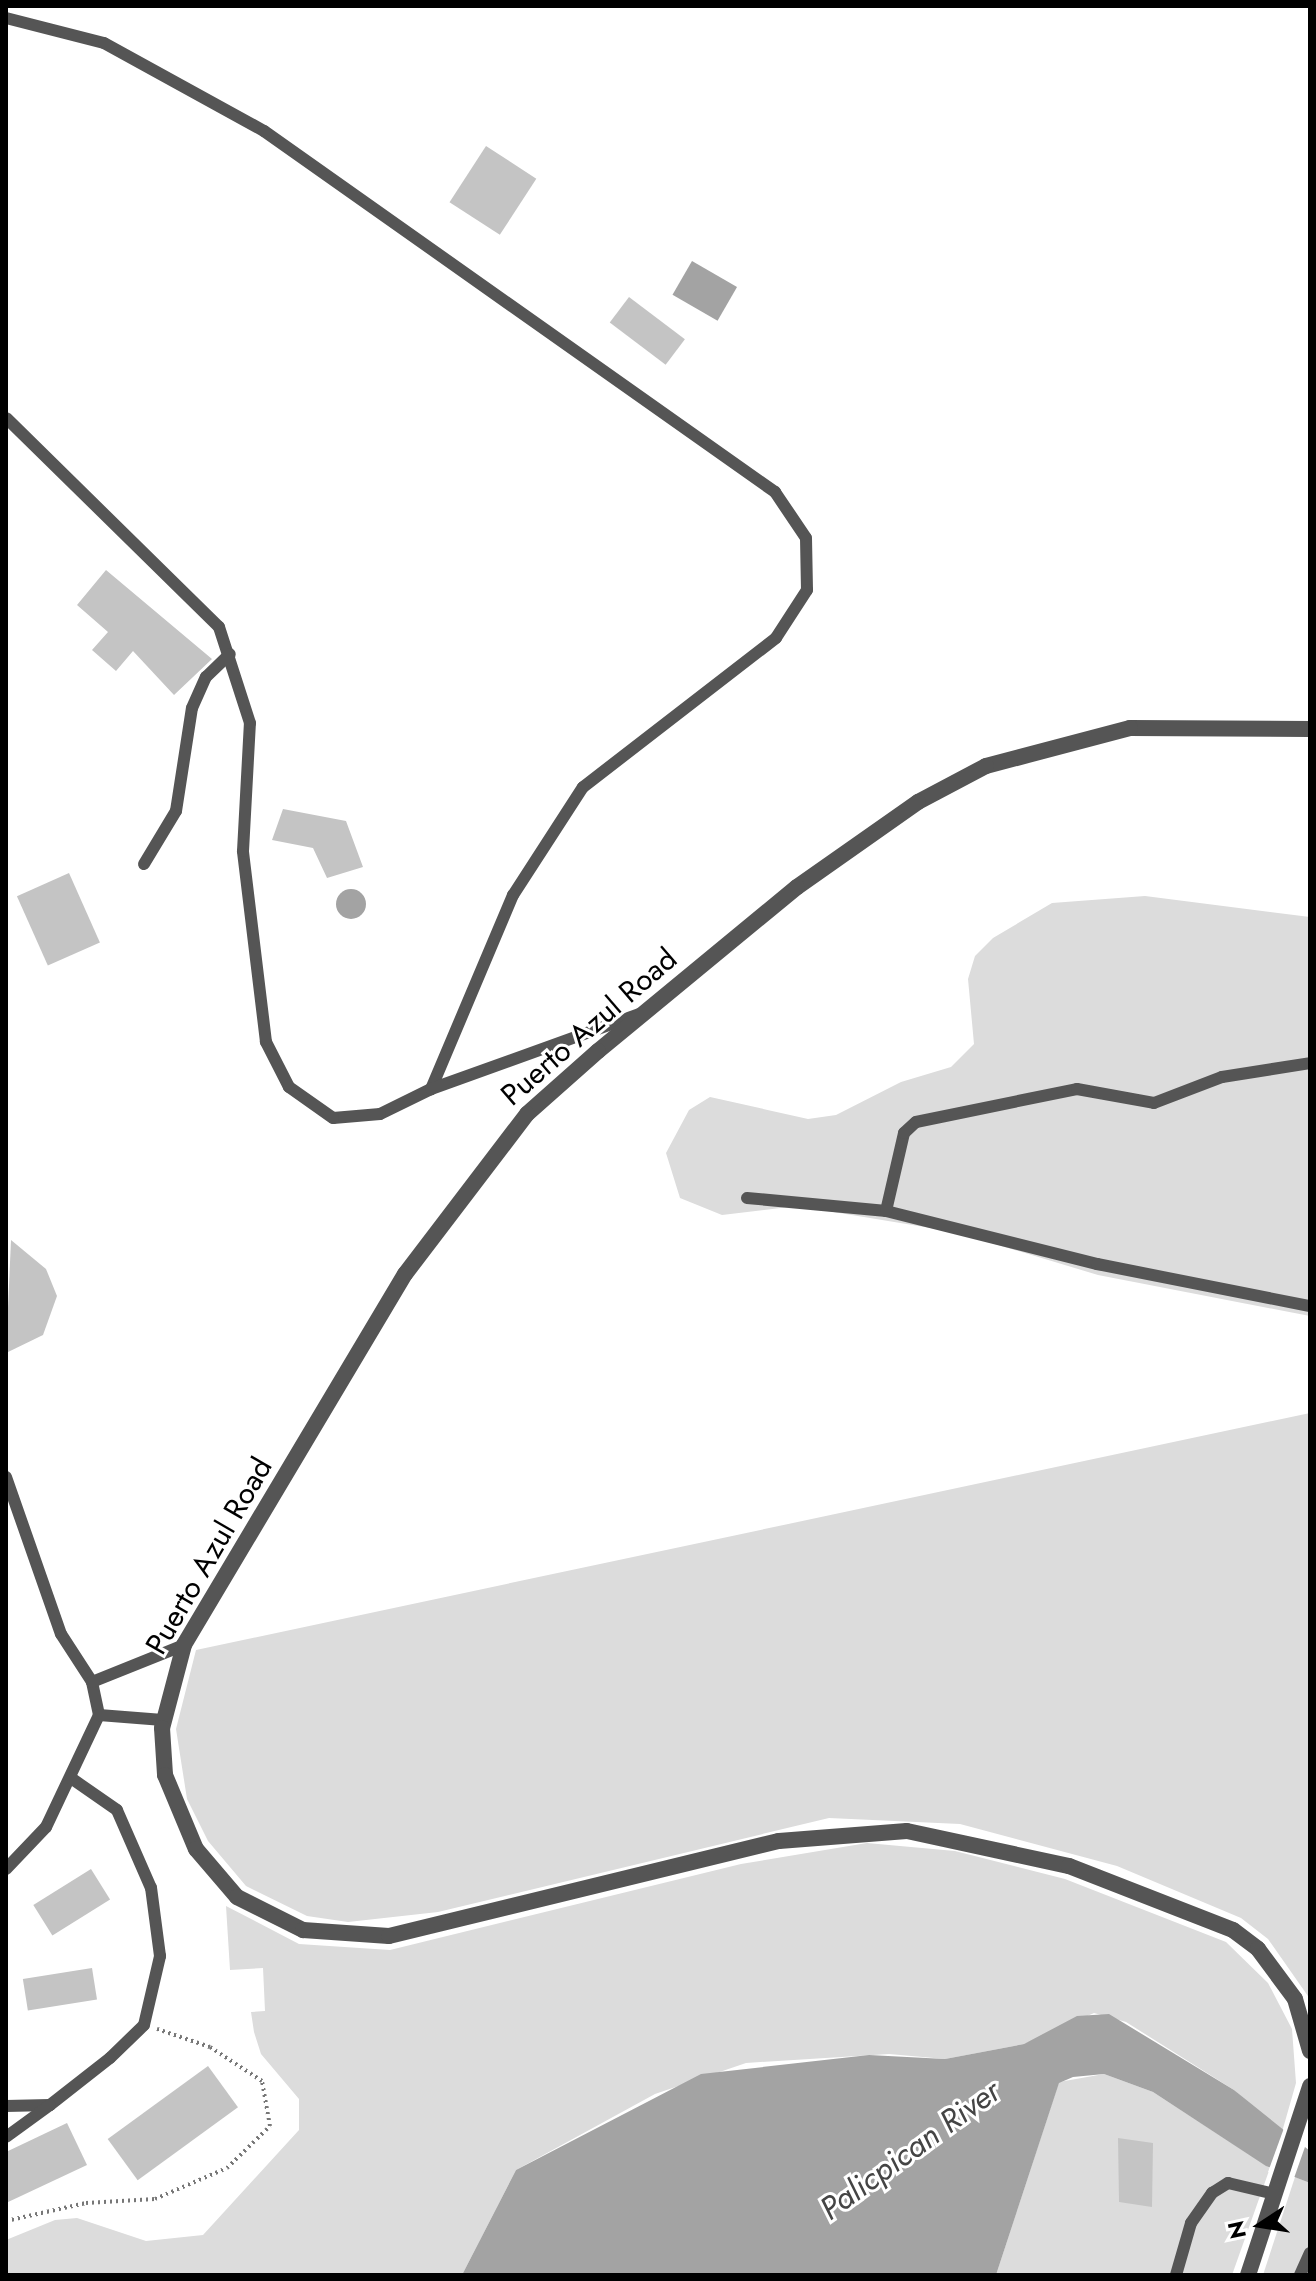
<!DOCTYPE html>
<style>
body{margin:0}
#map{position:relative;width:1316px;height:2281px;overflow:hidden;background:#fff;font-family:Jost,sans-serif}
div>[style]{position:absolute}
.green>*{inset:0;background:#dcdcdc}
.water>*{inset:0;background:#a3a3a3;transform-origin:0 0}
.round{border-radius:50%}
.pier>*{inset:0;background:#fff}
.building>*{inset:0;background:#c4c4c4;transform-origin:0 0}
.path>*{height:4px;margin-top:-2px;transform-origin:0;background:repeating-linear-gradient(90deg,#777 0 2px,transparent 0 6px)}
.lane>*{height:12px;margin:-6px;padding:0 6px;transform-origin:6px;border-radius:6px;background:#555}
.street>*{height:16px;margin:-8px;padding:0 8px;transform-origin:8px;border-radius:8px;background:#555}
span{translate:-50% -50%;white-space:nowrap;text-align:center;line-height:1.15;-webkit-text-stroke:6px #fff;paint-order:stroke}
.street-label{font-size:30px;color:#000}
.water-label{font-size:32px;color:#444;font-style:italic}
.frame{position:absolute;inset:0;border:8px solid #000;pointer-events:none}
.north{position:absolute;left:1220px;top:2185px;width:80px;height:80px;-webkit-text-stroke:6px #fff;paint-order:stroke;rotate:258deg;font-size:22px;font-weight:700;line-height:32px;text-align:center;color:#000}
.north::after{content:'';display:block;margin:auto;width:28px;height:36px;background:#000;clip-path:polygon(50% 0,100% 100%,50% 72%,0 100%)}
</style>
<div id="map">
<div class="green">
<div style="clip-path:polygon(1145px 896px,1310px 917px,1310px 1316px,1098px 1275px,955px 1232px,797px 1206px,722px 1215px,680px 1198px,666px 1153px,689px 1110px,710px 1097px,808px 1119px,836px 1115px,901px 1082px,951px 1067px,974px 1044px,968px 979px,975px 956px,993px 938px,1052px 903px)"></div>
<div style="clip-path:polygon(1310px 1413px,1310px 1999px,1268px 1939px,1241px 1918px,1117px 1866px,960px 1824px,829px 1818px,438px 1912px,348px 1922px,307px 1916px,246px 1886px,208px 1841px,187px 1799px,176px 1729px,196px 1650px)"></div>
<div style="clip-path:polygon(867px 1843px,955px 1851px,1065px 1879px,1226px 1942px,1268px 1983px,1292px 2029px,1296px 2083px,1282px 2132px,1234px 2090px,1126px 2022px,1094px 2013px,1024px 2044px,945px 2059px,889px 2054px,746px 2063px,655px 2094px,516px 2170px,462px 2275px,6px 2275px,6px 2240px,55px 2220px,77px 2218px,146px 2241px,203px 2235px,299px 2130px,299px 2099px,261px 2054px,254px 2032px,251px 2012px,265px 2011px,263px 1968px,230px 1970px,226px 1906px,299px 1944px,390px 1950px,741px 1864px)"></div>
<div style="clip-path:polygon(1104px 2074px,1153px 2092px,1270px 2168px,1232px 2275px,996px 2275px,1059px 2082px)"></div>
<div style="clip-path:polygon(1295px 2177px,1310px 2183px,1310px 2275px,1263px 2275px)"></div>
</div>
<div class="water">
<div style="left:692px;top:261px;width:52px;height:39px;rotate:30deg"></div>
<div class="round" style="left:336px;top:889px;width:30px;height:30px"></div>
<div style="clip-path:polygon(1109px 2014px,1234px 2090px,1310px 2151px,1310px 2183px,1266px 2166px,1153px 2092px,1104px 2074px,1073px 2077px,1059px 2083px,996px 2275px,462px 2275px,516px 2170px,701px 2074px,869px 2055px,945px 2059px,1024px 2044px,1077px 2016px)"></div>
</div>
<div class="pier">
<div style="clip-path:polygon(1284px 2128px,1306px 2144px,1293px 2181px,1268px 2172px)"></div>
</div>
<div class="building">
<div style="left:486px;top:146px;width:60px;height:67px;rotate:33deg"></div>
<div style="left:629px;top:297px;width:70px;height:32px;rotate:37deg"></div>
<div style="clip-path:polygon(106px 570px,212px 659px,174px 695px,133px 651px,116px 671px,92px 650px,108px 632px,77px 605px)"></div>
<div style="clip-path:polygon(283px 809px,346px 821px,363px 867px,327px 878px,313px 848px,272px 840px)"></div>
<div style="left:69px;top:873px;width:76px;height:57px;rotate:66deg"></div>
<div style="clip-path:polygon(11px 1240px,46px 1269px,57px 1296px,43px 1335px,6px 1353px)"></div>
<div style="left:91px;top:1869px;width:36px;height:68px;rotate:58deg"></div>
<div style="left:92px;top:1968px;width:32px;height:70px;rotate:81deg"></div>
<div style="left:208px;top:2066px;width:51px;height:124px;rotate:54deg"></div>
<div style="clip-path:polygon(67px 2123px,87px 2165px,6px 2203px,6px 2152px)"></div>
<div style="clip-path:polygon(1118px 2138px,1153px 2143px,1152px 2207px,1119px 2202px)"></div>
</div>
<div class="path">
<div style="left:6px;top:2221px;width:82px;rotate:-12.7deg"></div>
<div style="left:86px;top:2203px;width:69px;rotate:-3.3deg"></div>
<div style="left:155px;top:2199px;width:78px;rotate:-23.3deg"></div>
<div style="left:227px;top:2168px;width:60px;rotate:-44.3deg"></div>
<div style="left:270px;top:2126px;width:46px;rotate:-100.1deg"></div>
<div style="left:262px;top:2081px;width:62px;rotate:-146.8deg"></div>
<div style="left:210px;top:2047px;width:56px;rotate:-161.2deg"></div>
</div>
<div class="lane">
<div style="left:6px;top:18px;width:101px;rotate:14.3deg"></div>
<div style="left:104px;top:43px;width:183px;rotate:28.8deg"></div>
<div style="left:264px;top:131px;width:626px;rotate:35.24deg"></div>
<div style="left:775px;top:492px;width:55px;rotate:56deg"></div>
<div style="left:806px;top:538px;width:52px;rotate:88.9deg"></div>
<div style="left:807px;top:590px;width:57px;rotate:122.9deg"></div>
<div style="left:776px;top:638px;width:244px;rotate:142.3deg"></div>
<div style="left:583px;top:787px;width:129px;rotate:122.9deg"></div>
<div style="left:513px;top:895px;width:211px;rotate:112.9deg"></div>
<div style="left:431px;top:1089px;width:57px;rotate:153.9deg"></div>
<div style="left:380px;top:1114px;width:47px;rotate:175.1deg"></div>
<div style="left:333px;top:1118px;width:54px;rotate:-144.8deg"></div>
<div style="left:289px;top:1087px;width:51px;rotate:-117.1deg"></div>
<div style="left:266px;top:1042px;width:192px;rotate:-96.9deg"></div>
<div style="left:243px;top:851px;width:128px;rotate:-86.9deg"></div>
<div style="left:250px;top:723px;width:101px;rotate:-107.9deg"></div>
<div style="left:219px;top:627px;width:298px;rotate:-135.5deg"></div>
<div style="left:144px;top:864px;width:62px;rotate:-58.9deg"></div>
<div style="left:176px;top:811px;width:104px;rotate:-81.2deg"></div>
<div style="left:192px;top:708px;width:34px;rotate:-66deg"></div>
<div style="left:206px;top:677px;width:33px;rotate:-44deg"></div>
<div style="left:431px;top:1089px;width:221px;rotate:-19.8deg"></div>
<div style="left:747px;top:1198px;width:140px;rotate:5.3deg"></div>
<div style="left:886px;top:1211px;width:218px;rotate:14.1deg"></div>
<div style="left:1097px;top:1264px;width:217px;rotate:11.2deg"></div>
<div style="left:886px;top:1211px;width:80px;rotate:-77deg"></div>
<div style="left:904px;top:1133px;width:16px;rotate:-43deg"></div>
<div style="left:916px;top:1122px;width:164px;rotate:-11.6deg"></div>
<div style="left:1077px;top:1089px;width:78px;rotate:10.3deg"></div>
<div style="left:1154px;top:1103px;width:73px;rotate:-20.9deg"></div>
<div style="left:1222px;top:1077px;width:89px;rotate:-9deg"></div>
<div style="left:6px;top:1477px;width:166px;rotate:70.7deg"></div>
<div style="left:61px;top:1634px;width:57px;rotate:57.1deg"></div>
<div style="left:92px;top:1682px;width:34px;rotate:78deg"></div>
<div style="left:99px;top:1715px;width:124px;rotate:115.3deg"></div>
<div style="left:46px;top:1827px;width:58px;rotate:133.6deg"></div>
<div style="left:92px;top:1682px;width:99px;rotate:-21.9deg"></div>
<div style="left:99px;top:1715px;width:64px;rotate:4.5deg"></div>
<div style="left:6px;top:2106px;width:44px;rotate:-1.3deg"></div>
<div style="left:50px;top:2105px;width:76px;rotate:-38.1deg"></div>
<div style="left:110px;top:2058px;width:47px;rotate:-44.1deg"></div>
<div style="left:144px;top:2025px;width:71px;rotate:-76.9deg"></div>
<div style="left:160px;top:1956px;width:69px;rotate:-97.5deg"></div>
<div style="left:151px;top:1888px;width:85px;rotate:-113.6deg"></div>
<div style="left:117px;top:1810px;width:56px;rotate:-145.2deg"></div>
<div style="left:6px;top:2137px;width:54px;rotate:-36deg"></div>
<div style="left:1176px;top:2275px;width:54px;rotate:-73.9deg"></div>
<div style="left:1191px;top:2223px;width:37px;rotate:-55deg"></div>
<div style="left:1212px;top:2193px;width:19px;rotate:-32deg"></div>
<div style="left:1228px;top:2183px;width:48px;rotate:13.2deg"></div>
<div style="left:1300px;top:2275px;width:24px;rotate:-66deg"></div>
</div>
<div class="street">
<div style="left:1310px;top:729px;width:180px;rotate:-179.7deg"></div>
<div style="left:1130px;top:728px;width:149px;rotate:165.2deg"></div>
<div style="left:986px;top:766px;width:77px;rotate:152.1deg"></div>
<div style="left:918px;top:802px;width:148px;rotate:144.9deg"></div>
<div style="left:797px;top:887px;width:258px;rotate:140.5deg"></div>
<div style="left:598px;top:1051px;width:95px;rotate:138.4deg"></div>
<div style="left:527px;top:1114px;width:201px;rotate:127.3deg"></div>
<div style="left:405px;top:1274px;width:432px;rotate:120.8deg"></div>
<div style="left:184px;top:1645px;width:86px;rotate:104.8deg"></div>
<div style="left:162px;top:1728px;width:47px;rotate:86.3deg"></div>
<div style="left:165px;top:1775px;width:80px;rotate:67.3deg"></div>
<div style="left:196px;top:1849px;width:63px;rotate:49.5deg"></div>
<div style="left:237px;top:1897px;width:74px;rotate:26.6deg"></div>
<div style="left:303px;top:1930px;width:86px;rotate:4deg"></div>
<div style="left:389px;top:1936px;width:401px;rotate:-13.7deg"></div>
<div style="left:779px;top:1841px;width:128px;rotate:-4.5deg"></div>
<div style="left:907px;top:1831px;width:166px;rotate:12.2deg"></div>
<div style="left:1069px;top:1866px;width:176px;rotate:21.3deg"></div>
<div style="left:1233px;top:1930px;width:31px;rotate:37deg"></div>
<div style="left:1258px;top:1949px;width:62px;rotate:53.5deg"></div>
<div style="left:1295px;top:1999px;width:54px;rotate:73.9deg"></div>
<div style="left:1248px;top:2275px;width:199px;rotate:-71.8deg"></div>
</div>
<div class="street-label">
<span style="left:589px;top:1027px;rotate:-41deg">Puerto Azul Road</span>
<span style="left:209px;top:1556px;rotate:-60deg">Puerto Azul Road</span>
</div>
<div class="water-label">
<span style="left:910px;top:2150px;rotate:-36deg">Palicpican River</span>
</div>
<div class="frame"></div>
<div class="north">N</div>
</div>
